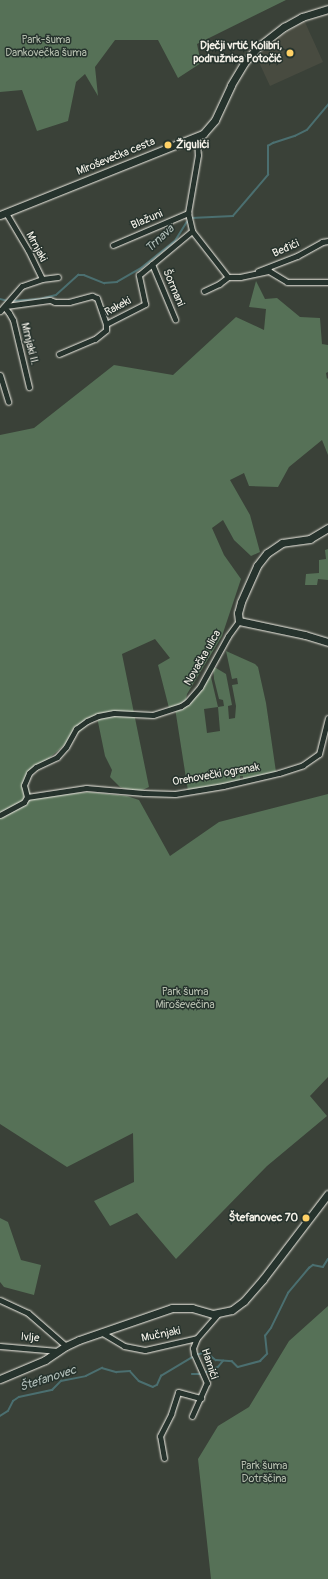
<!DOCTYPE html>
<meta charset="utf-8">
<style>
body{margin:0}
#map{position:relative;width:328px;height:1579px;overflow:hidden;background:#3a4138;font-family:Pangolin,sans-serif}
div>[style]{position:absolute}
.built>*{inset:0;background:#484b40}
.green>*{inset:0;background:#567157}
.stream>*{height:1.5px;margin:-0.75px;padding:0 0.75px;transform-origin:0.75px;border-radius:0.75px;background:#4b6f70}
.roads{filter:drop-shadow(0 0 1px #f4f1e8) drop-shadow(0 0 1px #f4f1e8)}
.street>*{height:5px;margin:-2.5px;padding:0 2.5px;transform-origin:2.5px;border-radius:2.5px;background:#26332d}
.secondary>*{height:7px;margin:-3.5px;padding:0 3.5px;transform-origin:3.5px;border-radius:3.5px;background:#26332d}
.dots>*{width:11px;height:11px;translate:-50% -50%;box-sizing:border-box;border:2px solid #26332d;border-radius:50%}
span{translate:-50% -50%;white-space:nowrap;text-align:center;line-height:1.15;-webkit-text-stroke:3px #26332d;paint-order:stroke}
.park-label{font-size:11px;color:#b5beae}
.poi-label{font-size:11px;color:#f4f1e8;font-weight:700}
.right{translate:-100% -50%;text-align:right}
.left{translate:0 -50%;text-align:left}
.street-label{font-size:11px;color:#f4f1e8}
.water-label{font-size:12px;color:#b0bdb8;font-style:italic}
</style>
<div id="map">
<div class="built">
<div style="clip-path:polygon(304px 20px,323px 62px,270px 86px,257px 58px,265px 48px,264px 47px)"></div>
</div>
<div class="green">
<div style="clip-path:polygon(0 0,286px 0,197px 44px,201px 63px,178px 78px,158px 40px,115px 40px,95px 67px,98px 96px,85px 74px,76px 82px,68px 121px,37px 131px,22px 90px,0 92px)"></div>
<div style="clip-path:polygon(evenodd,256px 281px,265px 299px,277px 298px,300px 317px,320px 318px,322px 344px,328px 345px,328px 372px,326px 373px,327px 379px,328px 378px,328px 455px,322px 440px,289px 467px,278px 487px,249px 486px,244px 473px,230px 480px,250px 515px,260px 552px,251px 556px,234px 540px,223px 520px,212px 528px,224px 555px,241px 579px,222px 636px,187px 694px,185px 704px,210px 673px,218px 707px,224px 706px,223px 700px,219px 699px,214px 679px,213px 667px,216px 668px,226px 674px,232px 705px,228px 706px,229px 719px,235px 718px,236px 706px,232px 685px,238px 684px,237px 678px,232px 679px,226px 651px,255px 664px,258px 667px,266px 703px,276px 772px,243px 780px,243px 776px,240px 776px,240px 781px,188px 791px,175px 708px,169px 708px,158px 665px,170px 658px,155px 639px,122px 654px,149px 787px,136px 793px,120px 787px,110px 777px,112px 770px,105px 756px,97px 717px,25px 779px,32px 797px,89px 792px,127px 796px,139px 800px,170px 856px,219px 822px,328px 794px,328px 1077px,310px 1096px,327px 1116px,267px 1166px,176px 1259px,137px 1213px,110px 1226px,94px 1201px,134px 1182px,133px 1133px,67px 1167px,0 1124px,0 435px,34px 428px,114px 365px,173px 375px,236px 317px,264px 330px,266px 309px,249px 307px,256px 281px,218px 707px,220px 731px,207px 733px,204px 709px,218px 707px)"></div>
<div style="clip-path:polygon(328px 549px,328px 580px,318px 579px,317px 585px,305px 585px,306px 574px,319px 573px,319px 560px,326px 559px,325px 550px)"></div>
<div style="clip-path:polygon(0 1218px,8px 1222px,21px 1260px,41px 1265px,34px 1295px,4px 1287px,0 1282px)"></div>
<div style="clip-path:polygon(328px 1306px,328px 1579px,211px 1579px,198px 1459px,218px 1426px,249px 1407px,289px 1341px)"></div>
</div>
<div class="stream">
<div style="left:0;top:299px;width:8px;rotate:14deg"></div>
<div style="left:12px;top:301px;width:28px;rotate:-4deg"></div>
<div style="left:40px;top:299px;width:16px;rotate:-14deg"></div>
<div style="left:56px;top:295px;width:30px;rotate:-42deg"></div>
<div style="left:78px;top:275px;width:6px"></div>
<div style="left:84px;top:275px;width:22px;rotate:22deg"></div>
<div style="left:104px;top:283px;width:13px;rotate:-4deg"></div>
<div style="left:117px;top:282px;width:28px;rotate:-30deg"></div>
<div style="left:141px;top:268px;width:43px;rotate:-38.5deg"></div>
<div style="left:175px;top:241px;width:22px;rotate:-58deg"></div>
<div style="left:187px;top:222px;width:6px;rotate:-45deg"></div>
<div style="left:191px;top:218px;width:42px;rotate:-2.7deg"></div>
<div style="left:233px;top:216px;width:54px;rotate:-49.5deg"></div>
<div style="left:268px;top:175px;width:29px;rotate:-90deg"></div>
<div style="left:268px;top:146px;width:6px;rotate:-31deg"></div>
<div style="left:273px;top:143px;width:23px;rotate:-18deg"></div>
<div style="left:295px;top:136px;width:13px;rotate:-27deg"></div>
<div style="left:307px;top:130px;width:33px;rotate:-50deg"></div>
<div style="left:196px;top:1355px;width:10px;rotate:-17deg"></div>
<div style="left:206px;top:1352px;width:13px;rotate:39deg"></div>
<div style="left:216px;top:1360px;width:16px;rotate:4deg"></div>
<div style="left:232px;top:1361px;width:8px;rotate:45deg"></div>
<div style="left:238px;top:1367px;width:23px;rotate:-15deg"></div>
<div style="left:260px;top:1361px;width:10px;rotate:-45deg"></div>
<div style="left:267px;top:1354px;width:18px;rotate:-96deg"></div>
<div style="left:265px;top:1336px;width:10px;rotate:-53deg"></div>
<div style="left:271px;top:1328px;width:39px;rotate:-64deg"></div>
<div style="left:288px;top:1293px;width:33px;rotate:-50deg"></div>
<div style="left:309px;top:1268px;width:5px;rotate:-37deg"></div>
<div style="left:313px;top:1265px;width:10px;rotate:11deg"></div>
<div style="left:323px;top:1267px;width:9px;rotate:-58deg"></div>
<div style="left:192px;top:1374px;width:10px"></div>
<div style="left:202px;top:1374px;width:17px;rotate:-24deg"></div>
<div style="left:218px;top:1367px;width:8px;rotate:-50deg"></div>
<div style="left:0;top:1416px;width:9px;rotate:-32deg"></div>
<div style="left:8px;top:1411px;width:11px;rotate:-63deg"></div>
<div style="left:13px;top:1401px;width:7px;rotate:-34deg"></div>
<div style="left:19px;top:1397px;width:34px;rotate:-12deg"></div>
<div style="left:52px;top:1390px;width:13px;rotate:-45deg"></div>
<div style="left:61px;top:1381px;width:25px;rotate:-11deg"></div>
<div style="left:86px;top:1376px;width:18px;rotate:-27deg"></div>
<div style="left:102px;top:1368px;width:15px;rotate:16deg"></div>
<div style="left:116px;top:1372px;width:14px;rotate:-4deg"></div>
<div style="left:130px;top:1371px;width:13px;rotate:48deg"></div>
<div style="left:139px;top:1381px;width:15px;rotate:23deg"></div>
<div style="left:153px;top:1387px;width:4px;rotate:-27deg"></div>
<div style="left:157px;top:1385px;width:10px;rotate:-66deg"></div>
<div style="left:161px;top:1376px;width:37px;rotate:-31deg"></div>
</div>
<div class="roads">
<div class="street">
<div style="left:197px;top:138px;width:17px;rotate:87deg"></div>
<div style="left:198px;top:155px;width:59px;rotate:99.8deg"></div>
<div style="left:188px;top:213px;width:18px;rotate:77deg"></div>
<div style="left:192px;top:231px;width:58px;rotate:52deg"></div>
<div style="left:6px;top:213px;width:43px;rotate:59.3deg"></div>
<div style="left:28px;top:250px;width:32px;rotate:64deg"></div>
<div style="left:113px;top:245px;width:82px;rotate:-23.1deg"></div>
<div style="left:152px;top:264px;width:60px;rotate:67.3deg"></div>
<div style="left:258px;top:271px;width:42px;rotate:-21deg"></div>
<div style="left:297px;top:256px;width:29px;rotate:-29deg"></div>
<div style="left:322px;top:242px;width:6px;rotate:-9deg"></div>
<div style="left:228px;top:277px;width:12px"></div>
<div style="left:240px;top:277px;width:30px;rotate:-12deg"></div>
<div style="left:269px;top:271px;width:21px;rotate:31deg"></div>
<div style="left:287px;top:282px;width:41px"></div>
<div style="left:204px;top:291px;width:17px;rotate:-25deg"></div>
<div style="left:219px;top:284px;width:11px;rotate:-38deg"></div>
<div style="left:6px;top:306px;width:44px;rotate:-7.8deg"></div>
<div style="left:50px;top:300px;width:5px;rotate:22deg"></div>
<div style="left:55px;top:302px;width:14px"></div>
<div style="left:69px;top:302px;width:24px;rotate:-15deg"></div>
<div style="left:92px;top:296px;width:5px;rotate:22deg"></div>
<div style="left:97px;top:298px;width:28px;rotate:71deg"></div>
<div style="left:5px;top:308px;width:6px;rotate:51deg"></div>
<div style="left:9px;top:313px;width:8px;rotate:60deg"></div>
<div style="left:13px;top:320px;width:69px;rotate:76.6deg"></div>
<div style="left:0;top:311px;width:33px;rotate:-49deg"></div>
<div style="left:22px;top:286px;width:21px;rotate:-19deg"></div>
<div style="left:42px;top:279px;width:16px;rotate:-7deg"></div>
<div style="left:59px;top:354px;width:39px;rotate:-23deg"></div>
<div style="left:95px;top:339px;width:14px;rotate:-39deg"></div>
<div style="left:106px;top:330px;width:6px;rotate:-90deg"></div>
<div style="left:106px;top:324px;width:44px;rotate:-27.1deg"></div>
<div style="left:145px;top:304px;width:30px;rotate:-102deg"></div>
<div style="left:139px;top:275px;width:69px;rotate:-39.7deg"></div>
<div style="left:0;top:375px;width:28px;rotate:73deg"></div>
<div style="left:27px;top:797px;width:60px;rotate:-8.7deg"></div>
<div style="left:86px;top:788px;width:58px;rotate:4.9deg"></div>
<div style="left:144px;top:793px;width:31px;rotate:2deg"></div>
<div style="left:175px;top:794px;width:49px;rotate:-9.5deg"></div>
<div style="left:223px;top:786px;width:57px;rotate:-13.1deg"></div>
<div style="left:279px;top:773px;width:25px;rotate:-18deg"></div>
<div style="left:303px;top:765px;width:19px;rotate:-35deg"></div>
<div style="left:319px;top:754px;width:37px;rotate:-76deg"></div>
<div style="left:0;top:815px;width:27px;rotate:-28deg"></div>
<div style="left:24px;top:802px;width:6px;rotate:-59deg"></div>
<div style="left:27px;top:797px;width:12px;rotate:-104deg"></div>
<div style="left:24px;top:785px;width:13px;rotate:-67deg"></div>
<div style="left:29px;top:773px;width:9px;rotate:-41deg"></div>
<div style="left:36px;top:767px;width:23px;rotate:-25deg"></div>
<div style="left:57px;top:757px;width:13px;rotate:-48deg"></div>
<div style="left:66px;top:747px;width:21px;rotate:-61deg"></div>
<div style="left:76px;top:729px;width:14px;rotate:-36deg"></div>
<div style="left:87px;top:721px;width:12px;rotate:-24deg"></div>
<div style="left:98px;top:716px;width:16px;rotate:-11deg"></div>
<div style="left:114px;top:713px;width:39px;rotate:3deg"></div>
<div style="left:153px;top:715px;width:29px;rotate:-18deg"></div>
<div style="left:181px;top:706px;width:7px;rotate:-34deg"></div>
<div style="left:187px;top:702px;width:20px;rotate:-49deg"></div>
<div style="left:200px;top:687px;width:58px;rotate:-61.2deg"></div>
<div style="left:228px;top:636px;width:19px;rotate:-54deg"></div>
<div style="left:0;top:1300px;width:31px;rotate:25deg"></div>
<div style="left:28px;top:1313px;width:50px;rotate:41deg"></div>
<div style="left:101px;top:1332px;width:27px;rotate:31deg"></div>
<div style="left:124px;top:1346px;width:21px;rotate:11deg"></div>
<div style="left:145px;top:1350px;width:53px;rotate:-13deg"></div>
<div style="left:197px;top:1338px;width:32px;rotate:-49deg"></div>
<div style="left:0;top:1346px;width:58px;rotate:4.9deg"></div>
<div style="left:192px;top:1416px;width:36px;rotate:-66deg"></div>
<div style="left:207px;top:1383px;width:32px;rotate:-114deg"></div>
<div style="left:194px;top:1354px;width:6px;rotate:-99deg"></div>
<div style="left:193px;top:1348px;width:11px;rotate:-68deg"></div>
<div style="left:164px;top:1458px;width:22px;rotate:-100deg"></div>
<div style="left:160px;top:1436px;width:25px;rotate:-63deg"></div>
<div style="left:171px;top:1414px;width:23px;rotate:-72deg"></div>
<div style="left:178px;top:1392px;width:24px;rotate:15deg"></div>
</div>
<div class="secondary">
<div style="left:0;top:215px;width:219px;rotate:-21.8deg"></div>
<div style="left:203px;top:134px;width:18px;rotate:-49deg"></div>
<div style="left:215px;top:120px;width:38px;rotate:-65deg"></div>
<div style="left:231px;top:85px;width:26px;rotate:-59deg"></div>
<div style="left:244px;top:63px;width:21px;rotate:-49deg"></div>
<div style="left:258px;top:47px;width:33px;rotate:-38deg"></div>
<div style="left:284px;top:27px;width:21px;rotate:-29deg"></div>
<div style="left:302px;top:17px;width:27px;rotate:-17deg"></div>
<div style="left:328px;top:528px;width:21px;rotate:149deg"></div>
<div style="left:310px;top:539px;width:28px;rotate:172deg"></div>
<div style="left:282px;top:543px;width:18px;rotate:146deg"></div>
<div style="left:267px;top:553px;width:16px;rotate:128deg"></div>
<div style="left:257px;top:566px;width:39px;rotate:114deg"></div>
<div style="left:241px;top:602px;width:11px;rotate:105deg"></div>
<div style="left:238px;top:613px;width:8px;rotate:83deg"></div>
<div style="left:239px;top:621px;width:67px;rotate:12deg"></div>
<div style="left:305px;top:635px;width:24px;rotate:17deg"></div>
<div style="left:0;top:1379px;width:49px;rotate:-22.9deg"></div>
<div style="left:45px;top:1360px;width:25px;rotate:-34deg"></div>
<div style="left:66px;top:1346px;width:14px;rotate:-25deg"></div>
<div style="left:79px;top:1340px;width:98px;rotate:-19deg"></div>
<div style="left:172px;top:1308px;width:20px"></div>
<div style="left:192px;top:1308px;width:22px;rotate:16deg"></div>
<div style="left:213px;top:1314px;width:19px;rotate:-12deg"></div>
<div style="left:232px;top:1310px;width:15px;rotate:-37deg"></div>
<div style="left:244px;top:1301px;width:29px;rotate:-49deg"></div>
<div style="left:263px;top:1279px;width:107px;rotate:-52.6deg"></div>
</div>
</div>
<div class="dots">
<div style="left:290px;top:53px;background:#ffd166"></div>
<div style="left:168px;top:145px;background:#ffd166"></div>
<div style="left:306px;top:1218px;background:#ffd166"></div>
</div>
<div class="park-label">
<span style="left:46px;top:47px">Park-šuma<br>Dankovečka šuma</span>
<span style="left:185px;top:999px">Park šuma<br>Miroševečina</span>
<span style="left:264px;top:1473px">Park šuma<br>Dotrščina</span>
</div>
<div class="poi-label">
<span class="right" style="left:282px;top:53px">Dječji vrtić Kolibri,<br>podružnica Potočić</span>
<span class="left" style="left:176px;top:145px">Žigulići</span>
<span class="right" style="left:298px;top:1218px">Štefanovec 70</span>
</div>
<div class="street-label">
<span style="left:116px;top:157px;rotate:-22deg">Miroševečka cesta</span>
<span style="left:147px;top:220px;rotate:-23deg">Blažuni</span>
<span style="left:36px;top:247px;rotate:62deg">Mrnjaki</span>
<span style="left:286px;top:249px;rotate:-24deg">Beđići</span>
<span style="left:173px;top:288px;rotate:67deg">Šormani</span>
<span style="left:118px;top:307px;rotate:-28deg">Rakeki</span>
<span style="left:29px;top:344px;rotate:76deg">Mrnjaki II.</span>
<span style="left:203px;top:658px;rotate:-60deg">Novačka ulica</span>
<span style="left:216px;top:775px;rotate:-10deg">Orehovečki ogranak</span>
<span style="left:161px;top:1335px;rotate:-11deg">Mučnjaki</span>
<span style="left:30px;top:1338px;rotate:5deg">Ivlje</span>
<span style="left:209px;top:1364px;rotate:72deg">Hamići</span>
</div>
<div class="water-label">
<span style="left:160px;top:239px;rotate:-43deg">Trnava</span>
<span style="left:48px;top:1379px;rotate:-18deg">Štefanovec</span>
</div>
</div>
